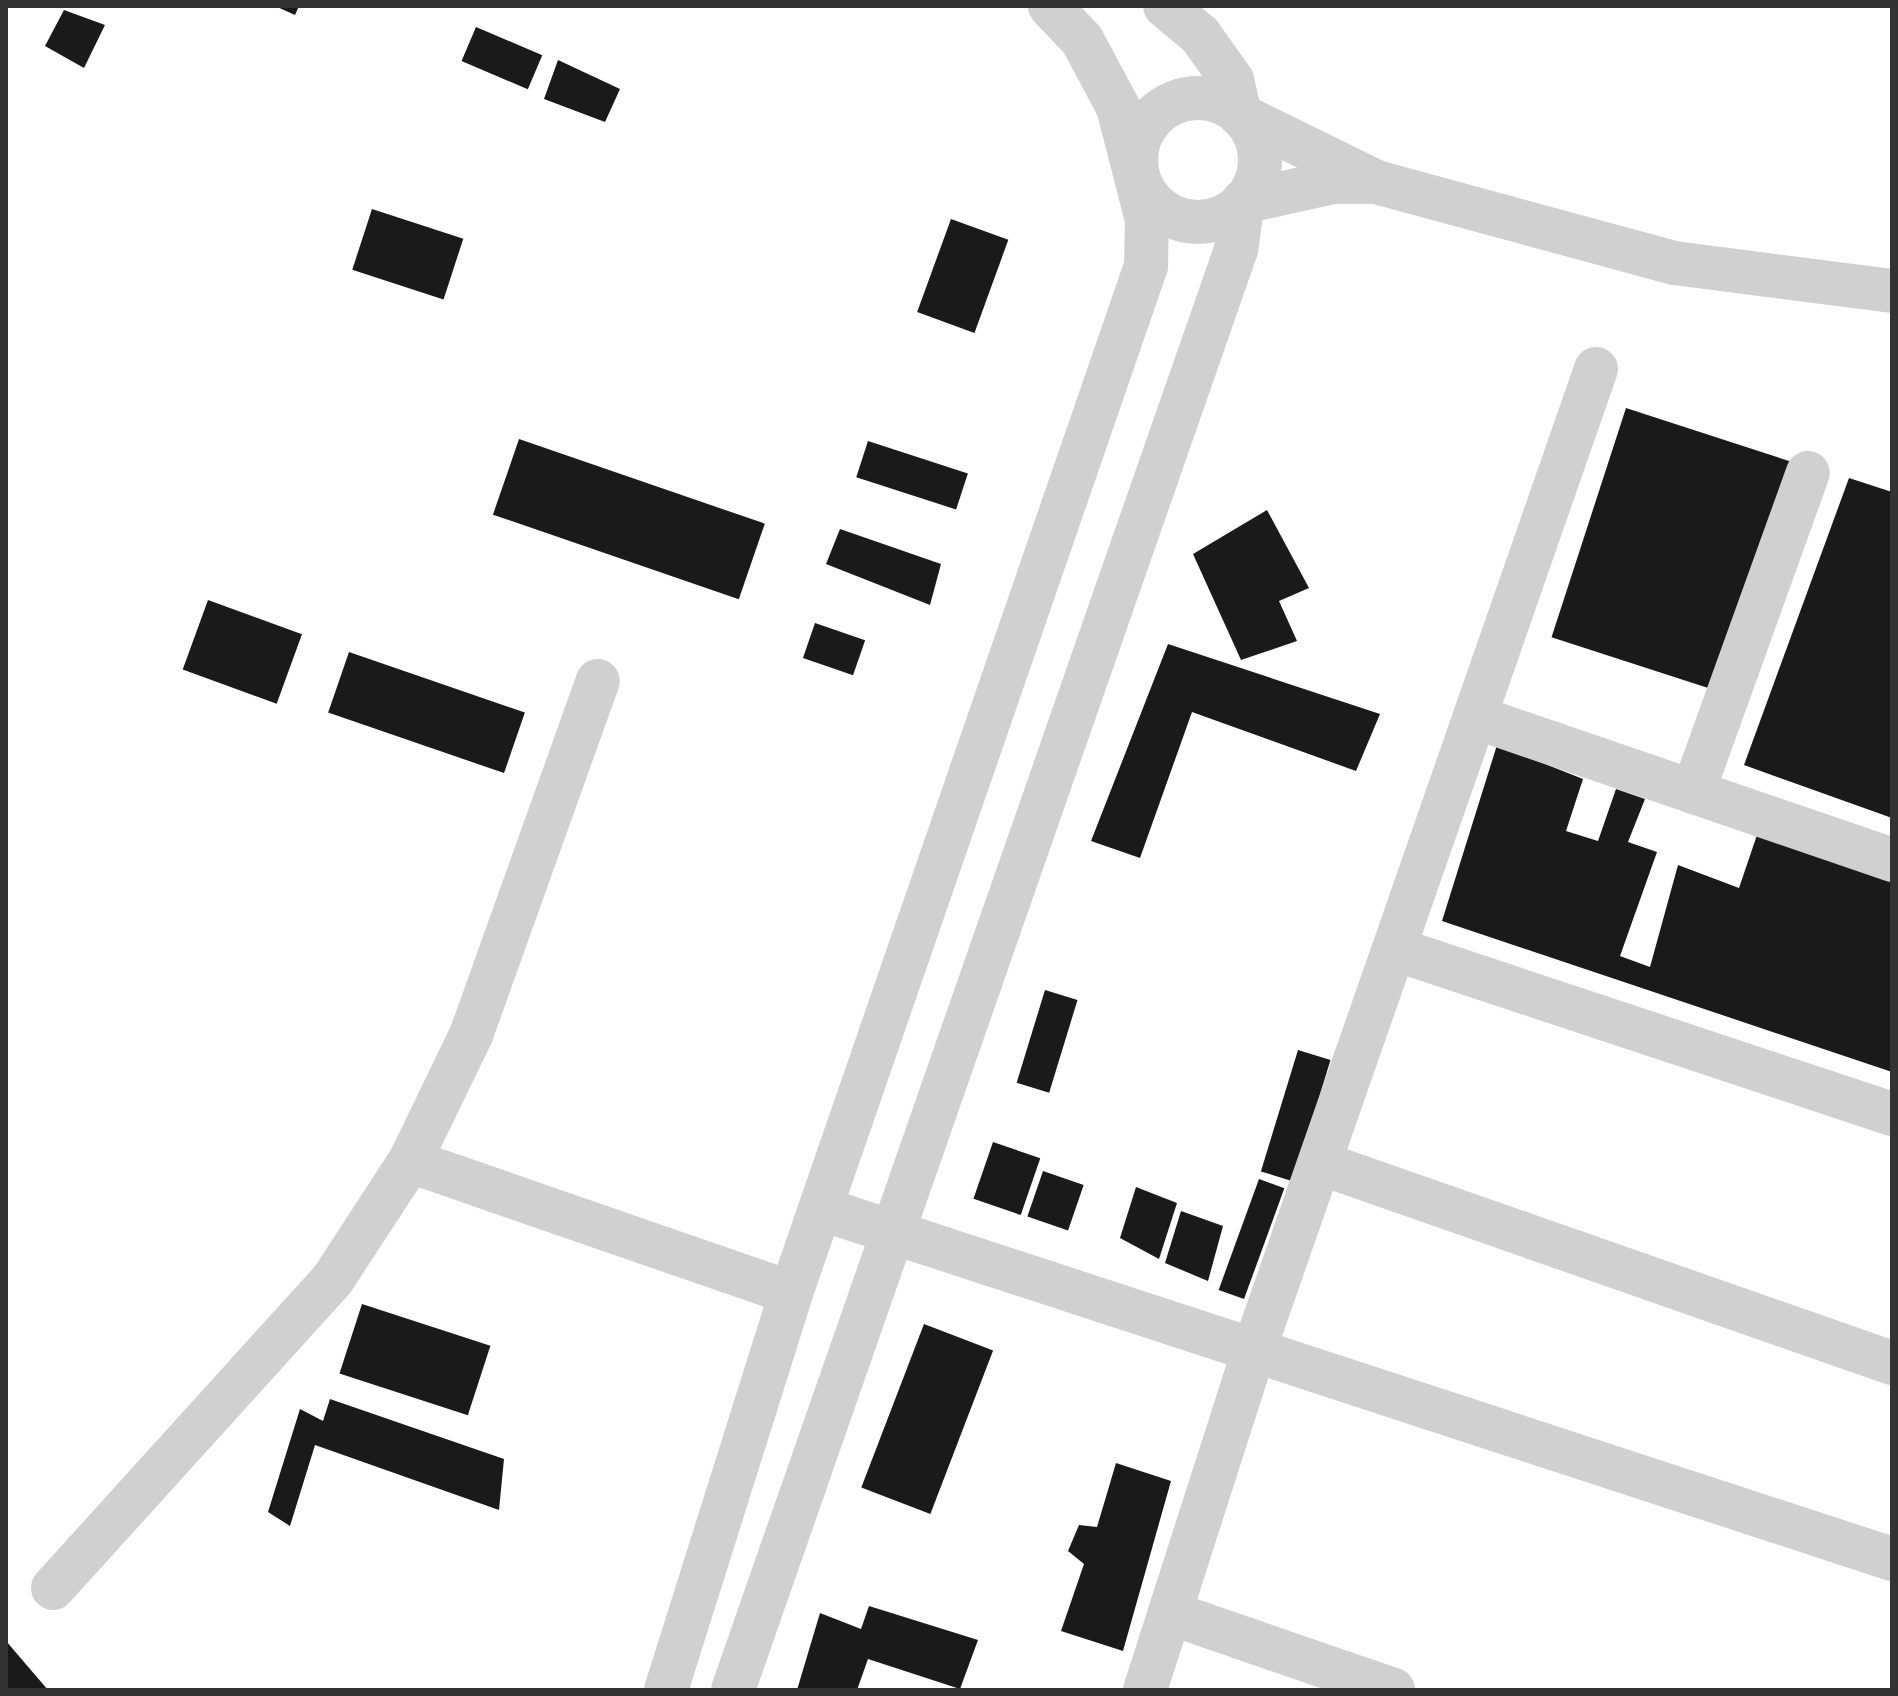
<!DOCTYPE html>
<style>
body{margin:0}
#map{position:relative;width:1898px;height:1696px;overflow:hidden;background:#fff;font-family:Jost,sans-serif}
div>[style]{position:absolute}
.building>*{inset:0;background:#1a1a1a;transform-origin:0 0}
.minor>*{height:44px;margin:-22px;padding:0 22px;transform-origin:22px;border-radius:22px;background:#d0d0d0}
.minor>.ring{margin:-22px;padding:0;box-sizing:content-box;background:none;border:44px solid #d0d0d0;border-radius:50%}
span{translate:-50% -50%;white-space:nowrap;text-align:center;line-height:1.15;-webkit-text-stroke:8px #fff;paint-order:stroke}
.frame{position:absolute;inset:0;border:8px solid #333;pointer-events:none}
</style>
<div id="map">
<div class="building">
<div style="clip-path:polygon(275px 6px,299px 6px,295px 15px)"></div>
<div style="clip-path:polygon(64px 10px,105px 25px,84px 68px,45px 46px)"></div>
<div style="left:476px;top:27px;width:72px;height:37px;rotate:23deg"></div>
<div style="clip-path:polygon(558px 60px,620px 89px,605px 122px,544px 99px)"></div>
<div style="left:372px;top:209px;width:96px;height:64px;rotate:18deg"></div>
<div style="left:951px;top:219px;width:61px;height:99px;rotate:20deg"></div>
<div style="left:1626px;top:408px;width:172px;height:241px;rotate:18deg"></div>
<div style="left:519px;top:439px;width:260px;height:80px;rotate:19deg"></div>
<div style="left:868px;top:441px;width:105px;height:38px;rotate:18deg"></div>
<div style="clip-path:polygon(1849px 478px,1892px 492px,1892px 818px,1744px 765px)"></div>
<div style="clip-path:polygon(1267px 510px,1309px 588px,1279px 601px,1297px 641px,1241px 660px,1193px 554px)"></div>
<div style="clip-path:polygon(840px 529px,941px 564px,930px 605px,826px 564px)"></div>
<div style="left:208px;top:600px;width:100px;height:74px;rotate:20deg"></div>
<div style="left:815px;top:623px;width:53px;height:37px;rotate:19deg"></div>
<div style="clip-path:polygon(1168px 644px,1380px 714px,1356px 771px,1192px 712px,1140px 858px,1091px 841px)"></div>
<div style="left:349px;top:652px;width:186px;height:64px;rotate:19deg"></div>
<div style="clip-path:polygon(1497px 745px,1583px 779px,1566px 831px,1598px 841px,1616px 789px,1645px 799px,1628px 842px,1657px 852px,1620px 956px,1650px 967px,1678px 865px,1739px 888px,1757px 835px,1892px 877px,1892px 1072px,1442px 921px)"></div>
<div style="left:1045px;top:990px;width:34px;height:97px;rotate:17deg"></div>
<div style="left:1298px;top:1050px;width:34px;height:127px;rotate:17deg"></div>
<div style="left:993px;top:1142px;width:50px;height:60px;rotate:19deg"></div>
<div style="left:1043px;top:1171px;width:43px;height:48px;rotate:19deg"></div>
<div style="left:1259px;top:1179px;width:27px;height:118px;rotate:20deg"></div>
<div style="clip-path:polygon(1136px 1187px,1177px 1203px,1159px 1259px,1120px 1238px)"></div>
<div style="clip-path:polygon(1181px 1211px,1223px 1226px,1208px 1281px,1165px 1263px)"></div>
<div style="left:362px;top:1304px;width:135px;height:73px;rotate:18deg"></div>
<div style="left:924px;top:1324px;width:74px;height:175px;rotate:21deg"></div>
<div style="clip-path:polygon(330px 1399px,504px 1459px,499px 1510px,315px 1445px,290px 1526px,268px 1512px,300px 1409px,323px 1421px)"></div>
<div style="clip-path:polygon(1116px 1463px,1171px 1481px,1123px 1651px,1061px 1631px,1084px 1564px,1068px 1551px,1079px 1525px,1097px 1527px)"></div>
<div style="clip-path:polygon(869px 1606px,978px 1640px,960px 1689px,868px 1659px,857px 1690px,797px 1690px,820px 1613px,861px 1629px)"></div>
<div style="clip-path:polygon(6px 1641px,48px 1690px,6px 1690px)"></div>
</div>
<div class="minor">
<div style="left:1165px;top:6px;width:45px;rotate:39.6deg"></div>
<div style="left:1200px;top:35px;width:55px;rotate:54.6deg"></div>
<div style="left:1232px;top:80px;width:36px;rotate:77deg"></div>
<div style="left:1240px;top:115px;width:152px;rotate:26.2deg"></div>
<div style="left:1376px;top:182px;width:309px;rotate:15.2deg"></div>
<div style="left:1674px;top:263px;width:220px;rotate:7.3deg"></div>
<div class="ring" style="left:1136px;top:98px;width:80px;height:80px"></div>
<div style="left:1478px;top:718px;width:438px;rotate:18.9deg"></div>
<div style="left:1693px;top:792px;width:339px;rotate:-70.2deg"></div>
<div style="left:1398px;top:950px;width:521px;rotate:18.37deg"></div>
<div style="left:410px;top:1161px;width:403px;rotate:19.1deg"></div>
<div style="left:1320px;top:1163px;width:606px;rotate:19.27deg"></div>
<div style="left:822px;top:1209px;width:1126px;rotate:18.11deg"></div>
<div style="left:53px;top:1588px;width:417px;rotate:-47.8deg"></div>
<div style="left:333px;top:1279px;width:141px;rotate:-56.9deg"></div>
<div style="left:410px;top:1161px;width:140px;rotate:-64.2deg"></div>
<div style="left:471px;top:1035px;width:376px;rotate:-70.3deg"></div>
<div style="left:1170px;top:1613px;width:236px;rotate:19deg"></div>
<div style="left:666px;top:1690px;width:416px;rotate:-72.5deg"></div>
<div style="left:791px;top:1293px;width:1087px;rotate:-70.93deg"></div>
<div style="left:1146px;top:266px;width:46px;rotate:-88.8deg"></div>
<div style="left:1147px;top:220px;width:117px;rotate:-104.4deg"></div>
<div style="left:1118px;top:107px;width:76px;rotate:-118.2deg"></div>
<div style="left:1082px;top:40px;width:47px;rotate:-133.3deg"></div>
<div style="left:733px;top:1690px;width:1525px;rotate:-70.75deg"></div>
<div style="left:1236px;top:250px;width:49px;rotate:-81.7deg"></div>
<div style="left:1243px;top:202px;width:92px;rotate:-12.5deg"></div>
<div style="left:1333px;top:182px;width:43px"></div>
<div style="left:1145px;top:1690px;width:357px;rotate:-72.2deg"></div>
<div style="left:1254px;top:1350px;width:1039px;rotate:-70.78deg"></div>
</div>
<div class="frame"></div>
</div>
